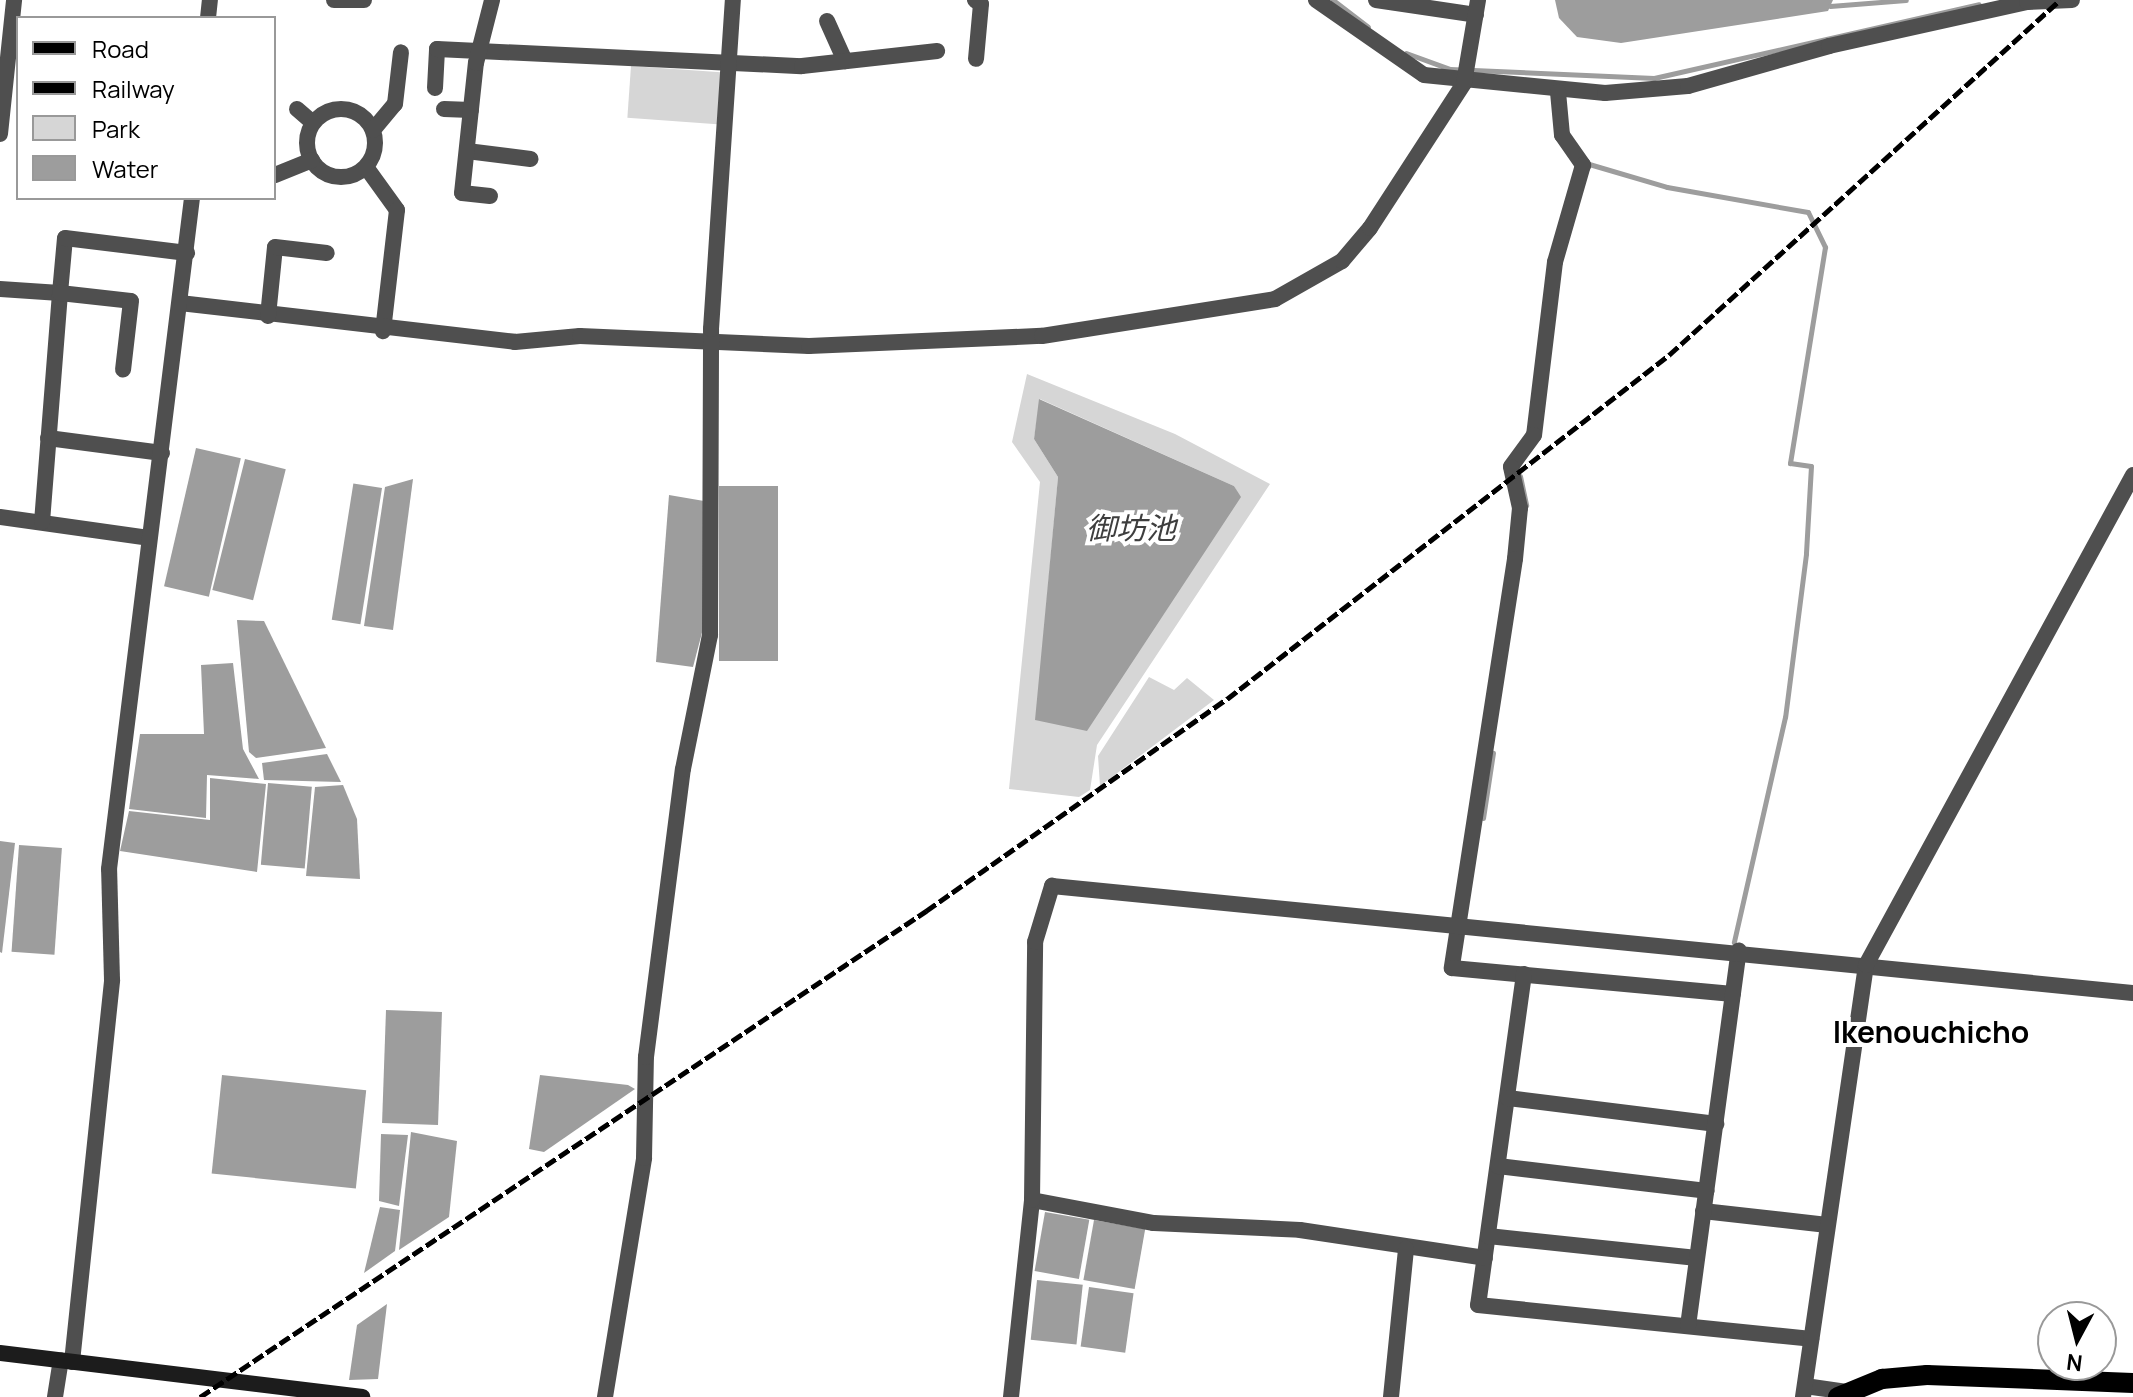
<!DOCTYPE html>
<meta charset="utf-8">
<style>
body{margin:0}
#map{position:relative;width:2133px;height:1397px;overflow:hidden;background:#fff;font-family:Manrope,"Noto Sans JP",sans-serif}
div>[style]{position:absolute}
.green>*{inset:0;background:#d6d6d6;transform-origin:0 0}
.water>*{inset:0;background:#9d9d9d;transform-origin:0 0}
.stream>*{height:5px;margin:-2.5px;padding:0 2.5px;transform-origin:2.5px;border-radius:2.5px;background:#9d9d9d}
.minor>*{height:16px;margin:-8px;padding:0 8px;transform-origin:8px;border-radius:8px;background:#4f4f4f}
.minor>.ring{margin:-8px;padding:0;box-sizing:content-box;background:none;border:16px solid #4f4f4f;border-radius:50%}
.secondary>*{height:16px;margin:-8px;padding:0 8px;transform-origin:8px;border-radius:8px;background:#1c1c1c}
.primary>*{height:20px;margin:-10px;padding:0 10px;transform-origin:10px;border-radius:10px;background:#000}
.rail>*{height:5px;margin-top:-2.5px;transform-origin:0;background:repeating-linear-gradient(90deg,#000 0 12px,transparent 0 16px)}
span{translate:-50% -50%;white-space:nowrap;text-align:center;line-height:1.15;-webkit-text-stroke:8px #fff;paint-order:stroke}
.water-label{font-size:30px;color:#3e3e3e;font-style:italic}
.neighbourhood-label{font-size:30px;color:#000;font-weight:700}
.legend{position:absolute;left:16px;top:16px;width:260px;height:184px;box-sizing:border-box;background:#fff;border:2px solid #999;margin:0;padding:10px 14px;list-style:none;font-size:24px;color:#000}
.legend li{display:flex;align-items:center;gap:16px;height:40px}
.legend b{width:40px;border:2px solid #999}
.north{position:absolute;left:2037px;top:1301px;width:80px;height:80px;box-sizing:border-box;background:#fff;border:2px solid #999;border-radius:50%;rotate:187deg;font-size:22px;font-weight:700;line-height:32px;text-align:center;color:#000}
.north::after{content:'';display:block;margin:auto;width:28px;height:36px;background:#000;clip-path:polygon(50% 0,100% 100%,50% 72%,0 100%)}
</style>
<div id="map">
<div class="green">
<div style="left:631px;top:66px;width:90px;height:52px;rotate:4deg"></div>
<div style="clip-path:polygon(evenodd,1027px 374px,1175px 434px,1270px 484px,1097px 745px,1090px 790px,1079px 797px,1009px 789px,1040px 482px,1012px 442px,1027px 374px,1040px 399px,1234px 486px,1240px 497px,1143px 639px,1036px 720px,1058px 477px,1034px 439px,1040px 399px)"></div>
<div style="clip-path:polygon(1149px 677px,1174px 690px,1187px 678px,1214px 700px,1100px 786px,1098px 756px)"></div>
</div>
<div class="water">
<div style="clip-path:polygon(1555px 0,1833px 0,1828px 11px,1621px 43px,1577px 37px,1559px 18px)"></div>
<div style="clip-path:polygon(1039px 399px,1234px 486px,1241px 497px,1087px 731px,1035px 720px,1058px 477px,1034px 439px)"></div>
<div style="left:196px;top:448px;width:46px;height:142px;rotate:13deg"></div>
<div style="left:245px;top:459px;width:42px;height:135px;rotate:14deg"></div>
<div style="clip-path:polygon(413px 479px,393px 630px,364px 626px,385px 487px)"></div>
<div style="left:719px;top:486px;width:59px;height:175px"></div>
<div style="left:382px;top:488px;width:138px;height:29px;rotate:99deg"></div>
<div style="clip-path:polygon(669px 495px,704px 501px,704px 625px,693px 667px,656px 662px)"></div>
<div style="clip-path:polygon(237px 620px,264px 621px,326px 748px,256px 758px,249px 752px)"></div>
<div style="clip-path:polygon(233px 663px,243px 749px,259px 779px,207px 775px,206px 818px,129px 809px,140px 734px,204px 734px,201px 665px)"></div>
<div style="clip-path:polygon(327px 754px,341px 782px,264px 780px,262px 763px)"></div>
<div style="clip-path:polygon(210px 778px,266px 784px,257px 872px,120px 851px,129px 811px,210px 820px)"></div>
<div style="left:268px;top:783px;width:44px;height:82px;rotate:5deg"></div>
<div style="clip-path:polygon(343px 785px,357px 819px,360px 879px,306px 876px,315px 787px)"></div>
<div style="clip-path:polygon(0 841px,15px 843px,2px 953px,0 952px)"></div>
<div style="left:19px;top:845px;width:43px;height:107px;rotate:4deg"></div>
<div style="left:386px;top:1010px;width:56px;height:113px;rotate:2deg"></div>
<div style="left:222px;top:1075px;width:145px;height:99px;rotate:6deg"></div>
<div style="clip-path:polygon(540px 1075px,628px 1085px,635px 1089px,544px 1152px,529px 1149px)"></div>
<div style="clip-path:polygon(411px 1132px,457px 1141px,449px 1217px,399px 1250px)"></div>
<div style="clip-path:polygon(381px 1134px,408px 1135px,399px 1206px,379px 1201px)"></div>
<div style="clip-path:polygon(380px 1207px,400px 1210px,395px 1251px,364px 1273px)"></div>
<div style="left:1045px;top:1212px;width:45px;height:60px;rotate:10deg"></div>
<div style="left:1094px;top:1220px;width:52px;height:61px;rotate:10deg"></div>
<div style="left:1037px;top:1280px;width:46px;height:60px;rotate:6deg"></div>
<div style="left:1089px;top:1287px;width:45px;height:60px;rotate:8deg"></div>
<div style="clip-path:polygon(387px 1304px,378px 1379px,349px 1380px,357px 1325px)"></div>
</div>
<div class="stream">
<div style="left:1333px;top:0;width:44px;rotate:37.6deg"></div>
<div style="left:1830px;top:6px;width:76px;rotate:-4.5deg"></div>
<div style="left:1406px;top:53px;width:47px;rotate:20deg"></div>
<div style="left:1450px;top:69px;width:204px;rotate:2.5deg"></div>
<div style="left:1654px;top:78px;width:333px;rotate:-12.8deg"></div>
<div style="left:1589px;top:164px;width:81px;rotate:16.4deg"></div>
<div style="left:1667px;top:187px;width:143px;rotate:10.1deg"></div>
<div style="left:1808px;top:212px;width:39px;rotate:64deg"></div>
<div style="left:1825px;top:247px;width:219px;rotate:99.2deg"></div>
<div style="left:1790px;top:463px;width:21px;rotate:8deg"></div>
<div style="left:1811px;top:466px;width:88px;rotate:93.3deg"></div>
<div style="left:1806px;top:554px;width:164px;rotate:97.3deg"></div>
<div style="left:1785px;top:717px;width:231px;rotate:102.8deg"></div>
<div style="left:1520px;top:476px;width:30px;rotate:78deg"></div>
<div style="left:1483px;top:818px;width:66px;rotate:-81.3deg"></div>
</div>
<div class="minor">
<div style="left:334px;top:0;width:30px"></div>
<div style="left:975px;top:0;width:7px;rotate:34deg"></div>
<div style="left:981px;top:4px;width:55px;rotate:95.2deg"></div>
<div style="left:1316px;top:0;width:131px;rotate:34.8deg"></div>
<div style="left:1424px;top:75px;width:182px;rotate:5.7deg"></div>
<div style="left:1605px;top:93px;width:83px;rotate:-4.8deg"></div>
<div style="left:1688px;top:86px;width:147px;rotate:-15.8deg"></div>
<div style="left:1829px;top:46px;width:203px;rotate:-12.5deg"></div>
<div style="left:2027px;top:2px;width:45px;rotate:-2.5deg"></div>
<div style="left:1376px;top:0;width:101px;rotate:8.5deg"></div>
<div style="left:208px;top:18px;width:18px;rotate:-84deg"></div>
<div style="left:827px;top:21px;width:44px;rotate:65.8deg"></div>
<div style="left:435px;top:88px;width:39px;rotate:-87deg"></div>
<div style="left:437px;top:49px;width:365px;rotate:2.7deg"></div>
<div style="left:802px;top:66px;width:136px;rotate:-6.3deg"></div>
<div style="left:1558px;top:92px;width:43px;rotate:84.7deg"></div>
<div style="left:1562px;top:135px;width:37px;rotate:55deg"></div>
<div style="left:1583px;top:165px;width:101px;rotate:106.1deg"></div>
<div style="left:1555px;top:262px;width:174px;rotate:96.9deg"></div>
<div style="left:1534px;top:435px;width:39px;rotate:126deg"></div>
<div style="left:1511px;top:467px;width:42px;rotate:77.6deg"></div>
<div style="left:1520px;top:508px;width:51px;rotate:95.6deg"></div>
<div style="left:1515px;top:559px;width:414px;rotate:98.8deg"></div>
<div style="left:1452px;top:968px;width:282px;rotate:5.3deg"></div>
<div class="ring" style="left:307px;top:109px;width:52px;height:52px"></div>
<div style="left:297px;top:109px;width:21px;rotate:41deg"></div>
<div style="left:444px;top:109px;width:27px;rotate:2deg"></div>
<div style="left:373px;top:130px;width:34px;rotate:-50deg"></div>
<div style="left:395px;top:104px;width:52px;rotate:-83.4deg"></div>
<div style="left:0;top:134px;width:135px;rotate:-84deg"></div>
<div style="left:467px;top:151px;width:64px;rotate:7.2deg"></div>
<div style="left:366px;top:167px;width:53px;rotate:54.2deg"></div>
<div style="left:397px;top:210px;width:122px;rotate:96.6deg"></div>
<div style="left:275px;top:175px;width:40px;rotate:-22deg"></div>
<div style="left:490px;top:196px;width:28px;rotate:-174deg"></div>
<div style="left:462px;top:193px;width:131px;rotate:-83.9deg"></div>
<div style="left:476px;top:63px;width:65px;rotate:-75.7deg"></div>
<div style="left:0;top:289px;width:60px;rotate:3.8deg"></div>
<div style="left:60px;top:293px;width:55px;rotate:-84.8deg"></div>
<div style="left:65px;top:238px;width:123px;rotate:7deg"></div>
<div style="left:180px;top:303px;width:337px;rotate:6.6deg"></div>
<div style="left:515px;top:342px;width:65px;rotate:-5.3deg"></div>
<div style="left:580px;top:336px;width:229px;rotate:2.5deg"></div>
<div style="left:809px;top:346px;width:233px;rotate:-2.5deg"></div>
<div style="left:1042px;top:336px;width:236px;rotate:-9deg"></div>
<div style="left:1275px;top:299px;width:77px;rotate:-29.6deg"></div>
<div style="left:1342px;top:261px;width:43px;rotate:-49.7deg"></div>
<div style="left:1370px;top:228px;width:173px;rotate:-57deg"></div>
<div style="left:1464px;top:83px;width:84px;rotate:-80.4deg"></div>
<div style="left:268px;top:316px;width:69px;rotate:-84.2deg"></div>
<div style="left:275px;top:247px;width:52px;rotate:6.6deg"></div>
<div style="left:48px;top:438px;width:115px;rotate:7.5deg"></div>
<div style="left:0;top:517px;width:150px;rotate:8deg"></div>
<div style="left:42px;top:522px;width:230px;rotate:-85.5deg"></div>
<div style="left:60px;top:293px;width:71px;rotate:6.4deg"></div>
<div style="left:131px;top:301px;width:69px;rotate:96.6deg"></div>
<div style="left:1524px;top:974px;width:334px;rotate:97.9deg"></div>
<div style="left:1478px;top:1305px;width:335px;rotate:5.8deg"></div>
<div style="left:1508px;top:1098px;width:210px;rotate:7.1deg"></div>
<div style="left:1498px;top:1166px;width:210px;rotate:6.8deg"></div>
<div style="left:1032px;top:1200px;width:124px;rotate:10.7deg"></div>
<div style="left:1154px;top:1223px;width:146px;rotate:2.7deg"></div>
<div style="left:1300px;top:1230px;width:187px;rotate:8.6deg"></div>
<div style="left:1703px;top:1211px;width:125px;rotate:6.4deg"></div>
<div style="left:1488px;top:1236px;width:210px;rotate:6deg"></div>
<div style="left:1688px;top:1326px;width:379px;rotate:-82.3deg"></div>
<div style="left:72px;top:1362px;width:384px;rotate:-84deg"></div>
<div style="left:112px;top:980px;width:111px;rotate:-91.5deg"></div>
<div style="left:109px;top:869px;width:676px;rotate:-82.95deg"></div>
<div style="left:1805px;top:1386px;width:42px;rotate:8.1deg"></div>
<div style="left:55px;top:1397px;width:37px;rotate:-81deg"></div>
<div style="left:605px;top:1397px;width:242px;rotate:-80.7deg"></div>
<div style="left:644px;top:1158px;width:101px;rotate:-88.9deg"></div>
<div style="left:646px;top:1057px;width:290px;rotate:-82.7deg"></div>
<div style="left:683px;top:769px;width:137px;rotate:-78.6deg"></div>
<div style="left:710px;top:635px;width:306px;rotate:-89.8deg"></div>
<div style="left:711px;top:329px;width:330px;rotate:-86.2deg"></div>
<div style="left:1011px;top:1397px;width:198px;rotate:-83.9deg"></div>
<div style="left:1032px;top:1200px;width:258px;rotate:-89.3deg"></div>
<div style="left:1035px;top:942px;width:59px;rotate:-73.1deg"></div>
<div style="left:1052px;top:886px;width:1086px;rotate:5.65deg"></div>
<div style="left:1391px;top:1397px;width:149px;rotate:-84.2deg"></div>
<div style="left:1803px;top:1397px;width:437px;rotate:-81.7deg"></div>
<div style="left:1866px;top:965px;width:558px;rotate:-61.41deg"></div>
</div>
<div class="secondary">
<div style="left:0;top:1353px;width:365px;rotate:6.9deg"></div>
</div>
<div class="primary">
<div style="left:1838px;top:1397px;width:48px;rotate:-22.2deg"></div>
<div style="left:1882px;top:1379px;width:45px;rotate:-5.1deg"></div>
<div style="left:1927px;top:1375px;width:206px;rotate:2.2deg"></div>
</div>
<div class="rail">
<div style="left:200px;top:1397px;width:874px;rotate:-33.8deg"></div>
<div style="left:926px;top:911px;width:368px;rotate:-35.2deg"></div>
<div style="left:1227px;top:699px;width:560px;rotate:-37.89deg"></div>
<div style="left:1669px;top:355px;width:528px;rotate:-42.24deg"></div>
</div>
<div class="water-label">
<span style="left:1131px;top:528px">御坊池</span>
</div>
<div class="neighbourhood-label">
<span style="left:1931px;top:1032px">Ikenouchicho</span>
</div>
<ul class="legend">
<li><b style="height:10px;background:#000"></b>Road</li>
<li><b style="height:10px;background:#000"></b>Railway</li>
<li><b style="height:22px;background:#d6d6d6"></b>Park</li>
<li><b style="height:22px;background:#9d9d9d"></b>Water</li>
</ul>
<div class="north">N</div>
</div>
